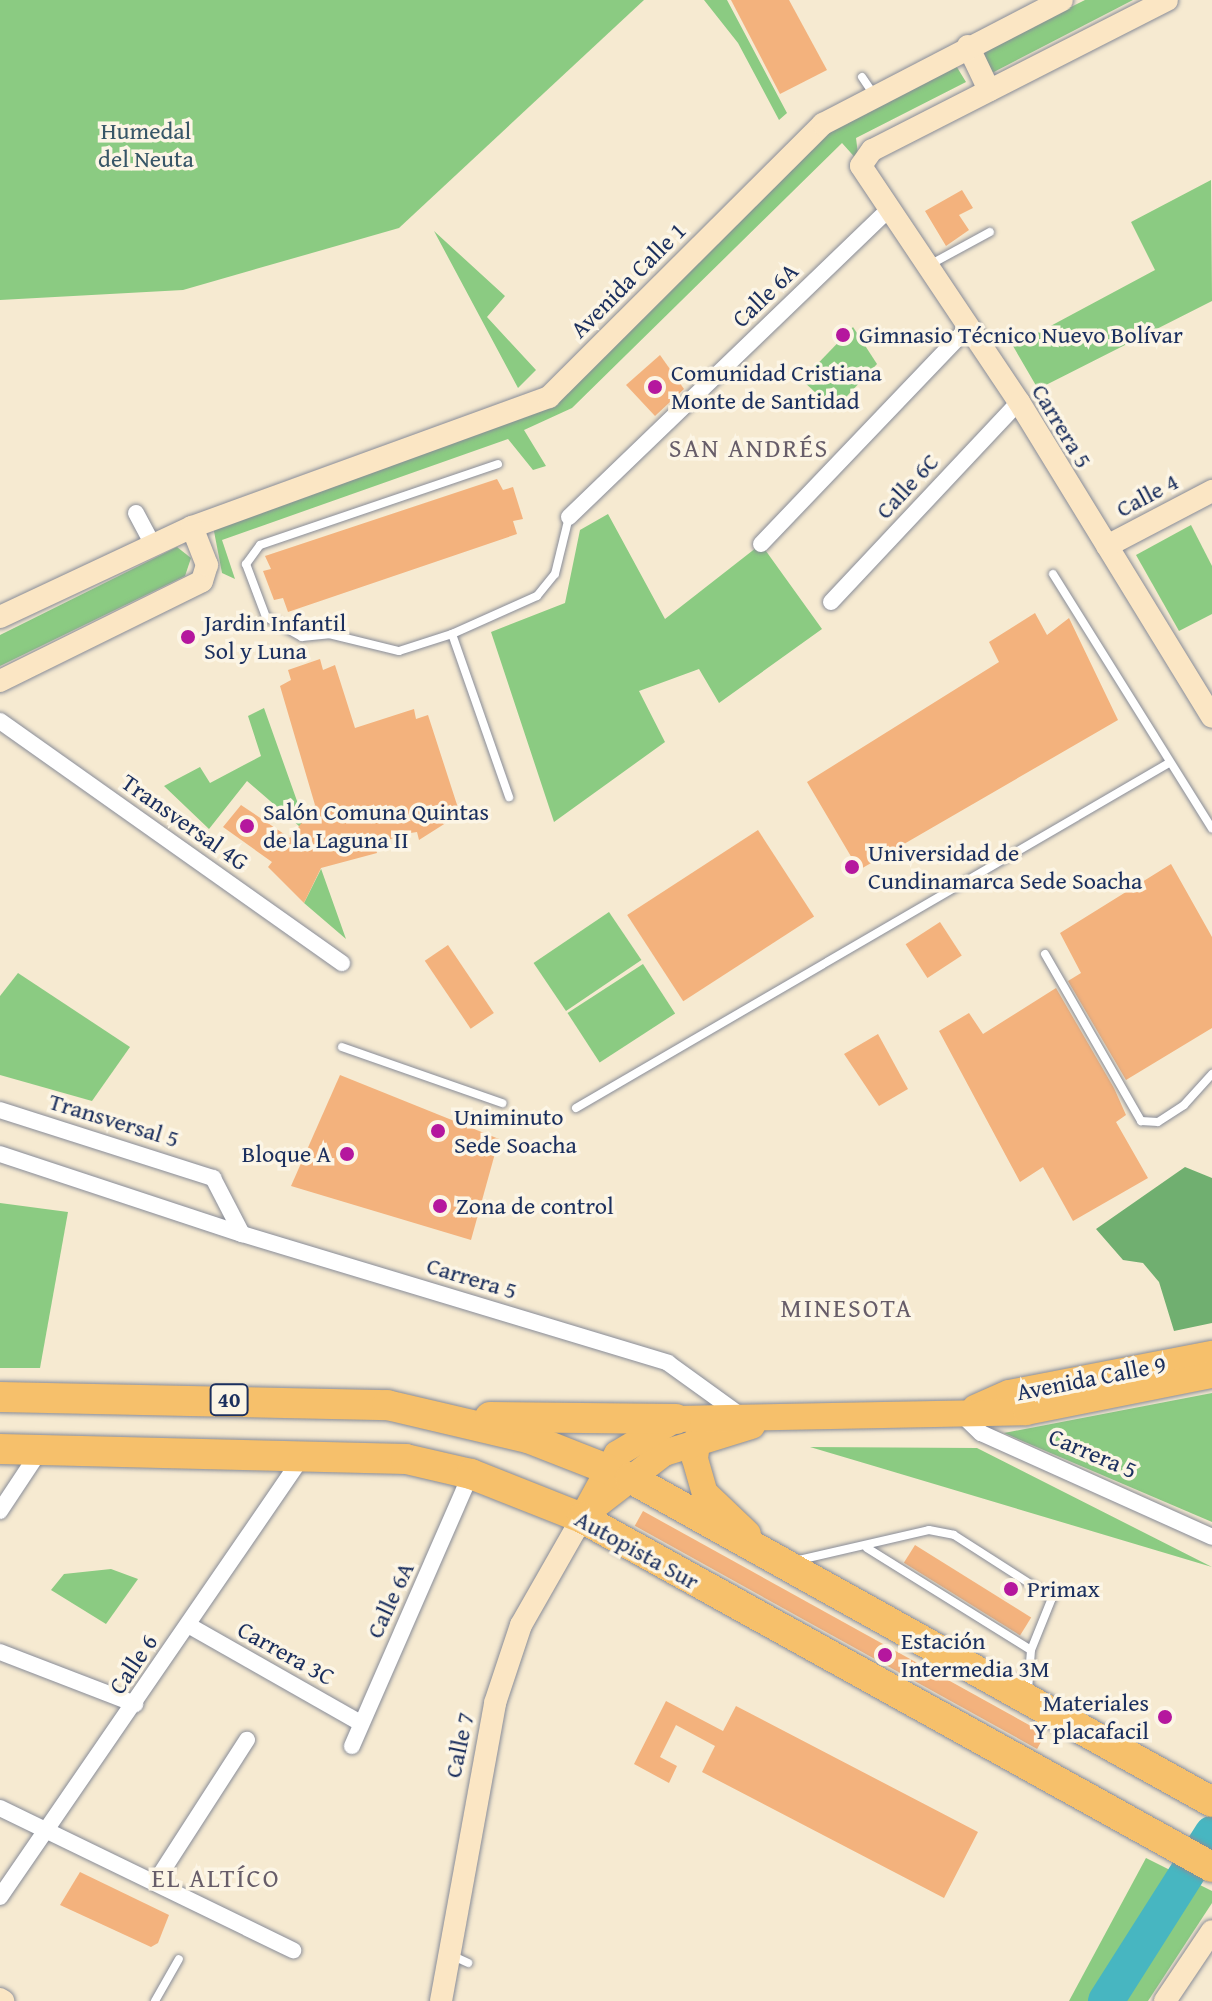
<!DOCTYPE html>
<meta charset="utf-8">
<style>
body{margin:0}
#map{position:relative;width:1212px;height:2001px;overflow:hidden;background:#f6ead1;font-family:"Gentium Book Plus",serif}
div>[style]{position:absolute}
.green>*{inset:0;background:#8bcb82;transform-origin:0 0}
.forest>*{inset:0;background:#70af70}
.river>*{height:36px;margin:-18px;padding:0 18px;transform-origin:18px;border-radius:18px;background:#47b6c1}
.building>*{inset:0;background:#f3b27d;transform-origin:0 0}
.roads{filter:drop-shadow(0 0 2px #888c98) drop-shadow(0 0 2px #888c98)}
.lane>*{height:8px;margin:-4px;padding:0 4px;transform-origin:4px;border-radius:4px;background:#fff}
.street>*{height:16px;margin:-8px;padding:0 8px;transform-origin:8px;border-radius:8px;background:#fff}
.secondary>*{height:22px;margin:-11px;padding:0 11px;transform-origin:11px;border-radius:11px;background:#fbe6c4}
.primary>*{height:26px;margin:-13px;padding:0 13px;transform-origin:13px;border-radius:13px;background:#f6c06b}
.highway>*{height:30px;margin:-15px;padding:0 15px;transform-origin:15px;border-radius:15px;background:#f6c06b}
.dots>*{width:22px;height:22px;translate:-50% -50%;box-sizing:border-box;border:4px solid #fcf5e5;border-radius:50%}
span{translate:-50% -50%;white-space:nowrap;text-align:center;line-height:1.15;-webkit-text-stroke:7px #fcf5e5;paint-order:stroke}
.shield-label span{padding:2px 6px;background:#fcf5e5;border:2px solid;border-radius:6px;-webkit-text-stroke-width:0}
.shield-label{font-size:22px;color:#1b2f5e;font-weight:700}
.park-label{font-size:24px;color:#375667}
.street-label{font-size:24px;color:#1b2f5e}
.poi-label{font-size:24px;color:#1b2f5e}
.left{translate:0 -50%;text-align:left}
.right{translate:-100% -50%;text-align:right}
.neighbourhood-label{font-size:26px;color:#675d69;letter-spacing:2px}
</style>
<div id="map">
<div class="green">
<div style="clip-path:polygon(0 0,644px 0,399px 228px,183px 290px,0 300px)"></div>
<div style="clip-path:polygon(704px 0,727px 0,787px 113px,779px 120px,738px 43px)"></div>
<div style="clip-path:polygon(1085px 0,1133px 0,992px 73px,982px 51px)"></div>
<div style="clip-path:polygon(955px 64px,966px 82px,856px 138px,859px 162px,842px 143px,572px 408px,524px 430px,546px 466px,533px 470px,508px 439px,222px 540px,235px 579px,222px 573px,213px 526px,559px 401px,820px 136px)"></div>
<div style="clip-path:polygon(1211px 180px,1212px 301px,1038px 389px,1013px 346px,1155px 270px,1131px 222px)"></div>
<div style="clip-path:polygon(434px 231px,505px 296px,487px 317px,536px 370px,518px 388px)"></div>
<div style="clip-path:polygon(853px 327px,877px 364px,834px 410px,802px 380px)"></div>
<div style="clip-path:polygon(608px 514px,665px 619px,761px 544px,822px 629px,719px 703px,699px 669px,639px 691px,665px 742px,554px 822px,491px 632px,565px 603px,580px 530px)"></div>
<div style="clip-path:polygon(1191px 525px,1212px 566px,1212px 614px,1179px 631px,1136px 555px)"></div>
<div style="clip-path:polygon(177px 547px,191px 558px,185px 576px,0 666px,0 635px)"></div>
<div style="clip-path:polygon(264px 708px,346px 939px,304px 903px,321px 869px,299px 826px,247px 781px,209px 829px,164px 786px,200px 767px,210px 783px,261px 756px,248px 716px)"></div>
<div style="left:609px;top:912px;width:58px;height:91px;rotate:56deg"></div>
<div style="left:643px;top:964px;width:59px;height:90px;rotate:57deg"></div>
<div style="clip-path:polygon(18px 973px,130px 1047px,92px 1101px,0 1075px,0 996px)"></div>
<div style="clip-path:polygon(0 1203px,68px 1212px,40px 1368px,0 1368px)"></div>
<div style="clip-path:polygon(1212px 1393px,1212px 1522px,1004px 1433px)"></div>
<div style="clip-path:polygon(810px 1447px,977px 1448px,1212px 1567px,874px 1466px)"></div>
<div style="clip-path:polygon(111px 1569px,138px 1579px,106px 1624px,51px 1590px,64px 1574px)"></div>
<div style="clip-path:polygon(1146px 1858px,1212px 1891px,1212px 1903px,1148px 2001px,1069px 2001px)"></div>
</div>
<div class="forest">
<div style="clip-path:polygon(1185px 1167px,1212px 1178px,1212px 1323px,1174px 1331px,1159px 1282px,1143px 1263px,1123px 1260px,1096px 1229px)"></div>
</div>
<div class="river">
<div style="left:1106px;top:2001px;width:198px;rotate:-57.6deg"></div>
</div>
<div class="building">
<div style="clip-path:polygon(731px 0,789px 0,827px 70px,780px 94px)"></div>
<div style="clip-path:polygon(962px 190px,973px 208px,959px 215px,969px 230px,946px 246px,925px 211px)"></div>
<div style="clip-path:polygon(660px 355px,684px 389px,655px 416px,626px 385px)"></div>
<div style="clip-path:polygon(497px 479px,503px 490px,513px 487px,523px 519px,513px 521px,517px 534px,288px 612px,283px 598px,274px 600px,263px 571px,271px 569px,265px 556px)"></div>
<div style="clip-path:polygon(1035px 613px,1047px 635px,1069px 618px,1118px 720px,859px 870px,807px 782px,999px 662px,989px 642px)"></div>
<div style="clip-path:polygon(320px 659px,323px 670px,335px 665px,355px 728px,414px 709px,416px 719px,428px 715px,460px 814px,419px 840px,417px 832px,404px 834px,375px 845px,377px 853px,321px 868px,304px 903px,268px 867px,272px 862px,223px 827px,241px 805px,290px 838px,315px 805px,280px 686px,291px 680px,288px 670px)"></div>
<div style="left:758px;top:830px;width:103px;height:156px;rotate:57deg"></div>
<div style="clip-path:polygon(1171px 864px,1212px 937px,1212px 1028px,1126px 1080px,1068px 981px,1081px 973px,1060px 933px)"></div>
<div style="left:940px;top:922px;width:40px;height:41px;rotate:57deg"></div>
<div style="left:448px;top:945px;width:82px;height:28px;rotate:56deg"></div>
<div style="clip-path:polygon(1056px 988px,1114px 1088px,1126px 1115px,1116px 1122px,1148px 1178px,1073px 1221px,1043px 1167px,1020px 1182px,939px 1031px,969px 1013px,983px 1034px)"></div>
<div style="clip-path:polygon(878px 1034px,908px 1089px,879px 1106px,844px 1054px)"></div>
<div style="clip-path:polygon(340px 1075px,499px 1139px,471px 1240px,291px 1186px)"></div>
<div style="left:643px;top:1511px;width:460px;height:17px;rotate:29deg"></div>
<div style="left:915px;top:1545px;width:137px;height:21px;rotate:32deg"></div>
<div style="clip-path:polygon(666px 1701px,723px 1731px,736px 1706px,978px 1832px,944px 1898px,702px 1772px,715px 1746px,676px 1725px,660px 1757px,677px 1766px,669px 1783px,634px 1764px)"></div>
<div style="clip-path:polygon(80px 1872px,169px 1915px,158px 1943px,151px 1947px,60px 1905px)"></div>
</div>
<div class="roads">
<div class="lane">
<div style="left:862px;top:77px;width:22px;rotate:56deg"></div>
<div style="left:931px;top:264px;width:67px;rotate:-28.5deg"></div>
<div style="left:498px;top:464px;width:251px;rotate:161.2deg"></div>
<div style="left:260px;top:545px;width:24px;rotate:126deg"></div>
<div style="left:246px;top:564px;width:57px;rotate:69.3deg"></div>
<div style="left:266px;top:617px;width:41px;rotate:29.1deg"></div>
<div style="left:302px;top:637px;width:27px;rotate:-6deg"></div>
<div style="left:329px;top:634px;width:72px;rotate:13.7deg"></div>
<div style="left:399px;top:651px;width:56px;rotate:-17.8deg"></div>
<div style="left:452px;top:634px;width:93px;rotate:-24.1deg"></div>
<div style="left:537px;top:596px;width:28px;rotate:-51deg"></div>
<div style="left:555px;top:574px;width:59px;rotate:-76.2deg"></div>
<div style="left:1053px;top:574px;width:300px;rotate:58deg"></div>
<div style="left:452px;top:634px;width:173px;rotate:70.7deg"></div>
<div style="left:1045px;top:954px;width:193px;rotate:60.1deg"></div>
<div style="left:1141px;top:1121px;width:17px;rotate:3deg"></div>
<div style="left:1158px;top:1122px;width:31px;rotate:-33deg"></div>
<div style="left:1184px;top:1105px;width:42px;rotate:-47.9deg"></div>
<div style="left:342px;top:1047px;width:170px;rotate:19.3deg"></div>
<div style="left:576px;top:1108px;width:686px;rotate:-30.19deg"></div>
<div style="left:867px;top:1548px;width:193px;rotate:31.9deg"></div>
<div style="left:799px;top:1560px;width:133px;rotate:-13deg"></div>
<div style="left:929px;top:1530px;width:25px;rotate:11deg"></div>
<div style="left:954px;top:1535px;width:117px;rotate:32.7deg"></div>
<div style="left:1052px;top:1598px;width:56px;rotate:112deg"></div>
<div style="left:1031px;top:1650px;width:40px;rotate:94.3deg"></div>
<div style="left:451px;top:1955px;width:19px;rotate:25deg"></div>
<div style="left:155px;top:2001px;width:48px;rotate:-60.3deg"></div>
</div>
<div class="street">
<div style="left:136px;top:513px;width:36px;rotate:62deg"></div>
<div style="left:569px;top:517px;width:446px;rotate:-43.9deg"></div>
<div style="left:761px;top:544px;width:301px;rotate:-46.3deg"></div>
<div style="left:831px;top:602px;width:274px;rotate:-46.8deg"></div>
<div style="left:0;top:721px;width:419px;rotate:35.3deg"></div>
<div style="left:0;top:1110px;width:224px;rotate:17.7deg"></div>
<div style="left:213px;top:1178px;width:63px;rotate:62.6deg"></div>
<div style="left:242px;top:1234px;width:445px;rotate:16.8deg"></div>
<div style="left:668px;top:1363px;width:84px;rotate:35.8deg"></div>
<div style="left:0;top:1154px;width:255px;rotate:18.3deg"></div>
<div style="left:958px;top:1411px;width:32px;rotate:44deg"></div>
<div style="left:981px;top:1433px;width:253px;rotate:24.2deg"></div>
<div style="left:0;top:1511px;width:74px;rotate:-56.5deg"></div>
<div style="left:188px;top:1625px;width:197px;rotate:29.6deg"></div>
<div style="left:0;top:1652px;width:145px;rotate:21.1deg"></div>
<div style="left:352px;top:1746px;width:297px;rotate:-66.4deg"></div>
<div style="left:0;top:1808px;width:326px;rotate:25.9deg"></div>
<div style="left:156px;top:1881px;width:168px;rotate:-57.2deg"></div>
<div style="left:0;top:1897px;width:535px;rotate:-55.51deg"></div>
</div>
<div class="secondary">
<div style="left:1167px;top:0;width:331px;rotate:153deg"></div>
<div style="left:872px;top:150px;width:19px;rotate:125deg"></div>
<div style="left:861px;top:166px;width:284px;rotate:56.2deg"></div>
<div style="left:1019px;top:402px;width:369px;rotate:58.5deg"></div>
<div style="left:968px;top:46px;width:49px;rotate:64.5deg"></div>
<div style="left:1107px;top:546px;width:119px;rotate:-27.6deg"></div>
<div style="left:0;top:617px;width:212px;rotate:-25.1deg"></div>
<div style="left:192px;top:527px;width:380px;rotate:-20deg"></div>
<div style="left:549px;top:397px;width:387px;rotate:-44.9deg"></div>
<div style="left:823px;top:124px;width:269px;rotate:-27.4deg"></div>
<div style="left:0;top:681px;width:225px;rotate:-26.3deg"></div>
<div style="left:202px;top:581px;width:17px;rotate:-73deg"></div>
<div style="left:207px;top:565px;width:41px;rotate:-111.5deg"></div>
<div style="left:0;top:1999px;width:4px;rotate:34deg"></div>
<div style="left:441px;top:2001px;width:303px;rotate:-79.7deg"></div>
<div style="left:495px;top:1703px;width:82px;rotate:-71.6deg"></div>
<div style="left:521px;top:1625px;width:123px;rotate:-60.3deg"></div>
<div style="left:1165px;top:2001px;width:84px;rotate:-56.1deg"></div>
</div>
<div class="primary">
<div style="left:975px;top:1408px;width:37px;rotate:-24deg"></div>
<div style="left:1009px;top:1393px;width:207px;rotate:-10.9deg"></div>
<div style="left:698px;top:1437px;width:22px;rotate:98deg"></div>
<div style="left:695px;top:1459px;width:35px;rotate:74deg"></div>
<div style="left:705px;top:1493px;width:59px;rotate:43.6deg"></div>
<div style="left:585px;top:1514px;width:100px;rotate:-37.7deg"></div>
<div style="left:664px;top:1453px;width:92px;rotate:-17.1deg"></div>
<div style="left:582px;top:1518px;width:73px;rotate:-61.3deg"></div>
<div style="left:617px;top:1454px;width:69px;rotate:-30.7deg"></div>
<div style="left:676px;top:1419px;width:350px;rotate:-1.1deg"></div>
<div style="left:1026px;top:1412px;width:190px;rotate:-11.3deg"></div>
</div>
<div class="highway">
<div style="left:0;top:1397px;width:387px;rotate:1.2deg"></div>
<div style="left:387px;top:1405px;width:145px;rotate:13.2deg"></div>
<div style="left:528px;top:1438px;width:110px;rotate:21.4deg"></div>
<div style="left:630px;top:1478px;width:666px;rotate:29.1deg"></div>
<div style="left:490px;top:1417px;width:186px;rotate:0.6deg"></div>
<div style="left:0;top:1449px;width:406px;rotate:1.4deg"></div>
<div style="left:406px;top:1459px;width:67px;rotate:13deg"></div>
<div style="left:471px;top:1474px;width:119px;rotate:21.6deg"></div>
<div style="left:582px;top:1518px;width:720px;rotate:28.99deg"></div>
</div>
</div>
<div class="dots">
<div style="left:843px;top:335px;background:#b5179e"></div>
<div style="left:655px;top:387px;background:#b5179e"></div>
<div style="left:188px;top:637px;background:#b5179e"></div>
<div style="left:247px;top:826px;background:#b5179e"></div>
<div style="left:852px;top:867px;background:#b5179e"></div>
<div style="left:438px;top:1131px;background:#b5179e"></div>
<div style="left:347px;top:1154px;background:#b5179e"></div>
<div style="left:440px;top:1206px;background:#b5179e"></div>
<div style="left:1011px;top:1589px;background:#b5179e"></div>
<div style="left:885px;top:1655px;background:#b5179e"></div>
<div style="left:1165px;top:1717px;background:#b5179e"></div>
</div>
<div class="shield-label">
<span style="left:229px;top:1400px">40</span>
</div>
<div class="park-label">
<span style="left:146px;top:145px">Humedal<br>del Neuta</span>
</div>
<div class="street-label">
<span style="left:628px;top:280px;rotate:-45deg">Avenida Calle 1</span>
<span style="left:765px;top:295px;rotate:-44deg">Calle 6A</span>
<span style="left:1062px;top:426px;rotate:59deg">Carrera 5</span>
<span style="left:907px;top:486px;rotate:-47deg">Calle 6C</span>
<span style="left:1147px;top:495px;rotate:-28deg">Calle 4</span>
<span style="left:185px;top:822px;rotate:35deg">Transversal 4G</span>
<span style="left:114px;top:1120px;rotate:17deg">Transversal 5</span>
<span style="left:472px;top:1278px;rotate:17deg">Carrera 5</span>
<span style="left:1091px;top:1378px;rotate:-11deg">Avenida Calle 9</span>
<span style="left:1093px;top:1453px;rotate:23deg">Carrera 5</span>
<span style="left:637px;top:1550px;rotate:29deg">Autopista Sur</span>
<span style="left:390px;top:1600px;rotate:-65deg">Calle 6A</span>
<span style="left:286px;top:1653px;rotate:29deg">Carrera 3C</span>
<span style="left:133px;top:1664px;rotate:-56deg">Calle 6</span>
<span style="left:459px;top:1745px;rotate:-78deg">Calle 7</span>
</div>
<div class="poi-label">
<span class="left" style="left:859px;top:335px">Gimnasio Técnico Nuevo Bolívar</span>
<span class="left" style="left:671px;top:387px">Comunidad Cristiana<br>Monte de Santidad</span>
<span class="left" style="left:204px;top:637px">Jardin Infantil<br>Sol y Luna</span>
<span class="left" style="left:263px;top:826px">Salón Comuna Quintas<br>de la Laguna II</span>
<span class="left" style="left:868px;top:867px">Universidad de<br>Cundinamarca Sede Soacha</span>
<span class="left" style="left:454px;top:1131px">Uniminuto<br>Sede Soacha</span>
<span class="right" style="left:331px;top:1154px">Bloque A</span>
<span class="left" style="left:456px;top:1206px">Zona de control</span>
<span class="left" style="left:1027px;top:1589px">Primax</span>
<span class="left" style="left:901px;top:1655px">Estación<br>Intermedia 3M</span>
<span class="right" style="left:1149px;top:1717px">Materiales<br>Y placafacil</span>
</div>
<div class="neighbourhood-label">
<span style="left:749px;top:448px">SAN ANDRÉS</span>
<span style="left:847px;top:1308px">MINESOTA</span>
<span style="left:216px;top:1878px">EL ALTÍCO</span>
</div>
</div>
